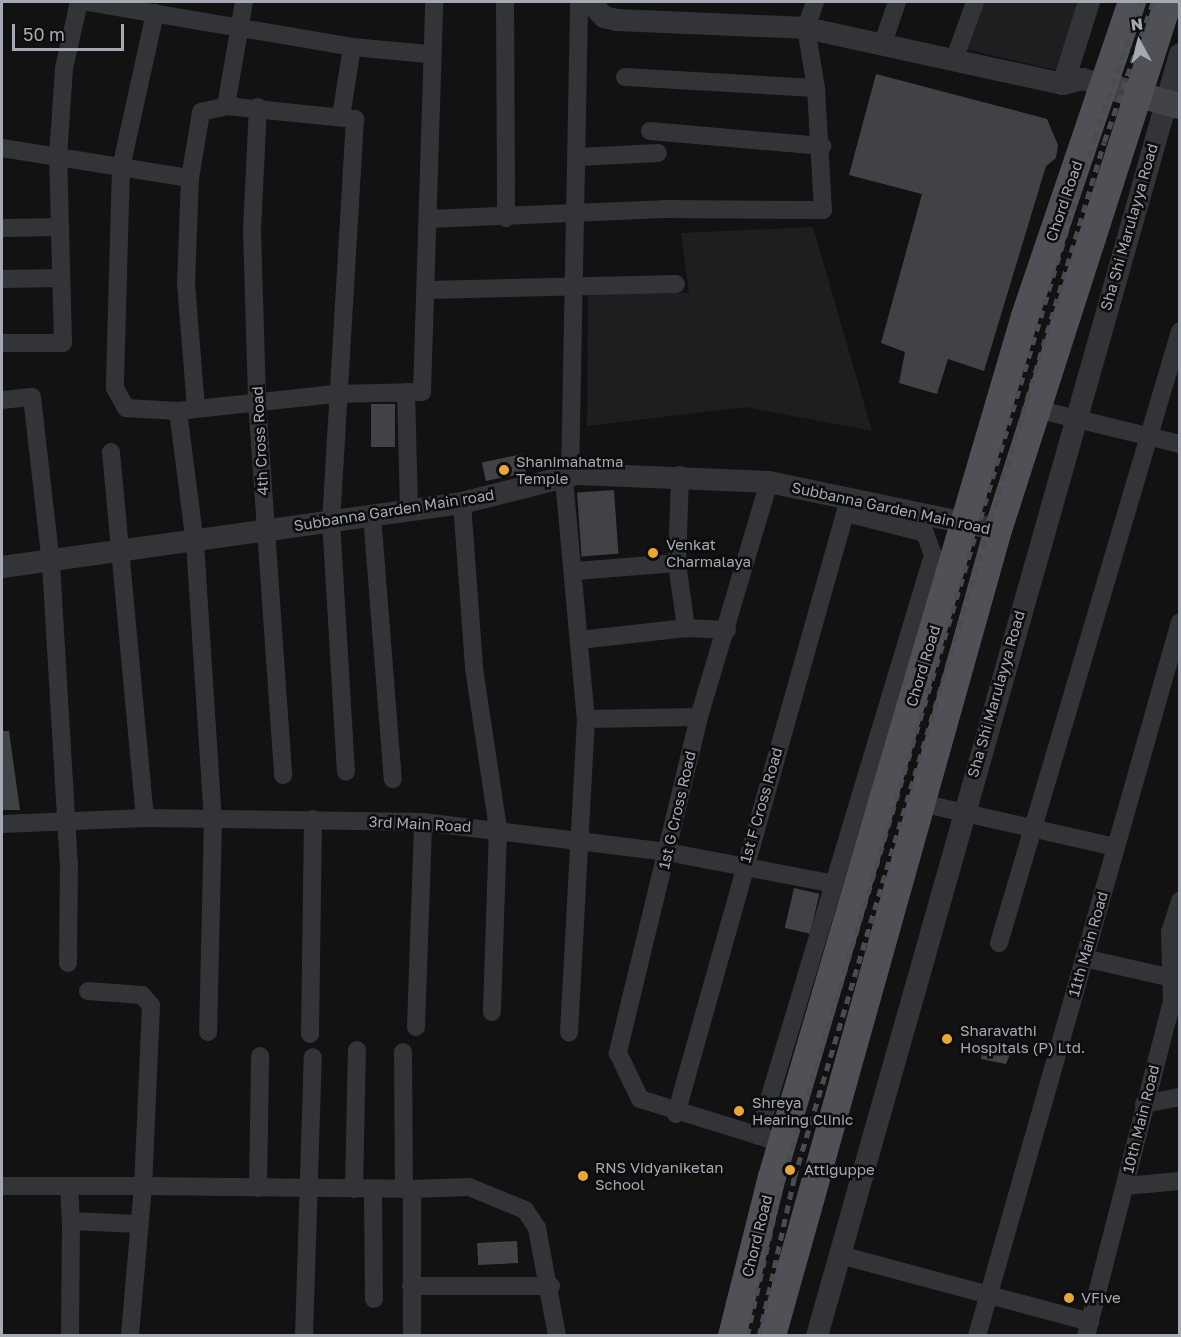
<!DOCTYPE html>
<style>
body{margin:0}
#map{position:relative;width:1181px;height:1337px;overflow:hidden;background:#121213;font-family:"Golos Text",sans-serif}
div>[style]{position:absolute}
.built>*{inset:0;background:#1e1e20}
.building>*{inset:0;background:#414246;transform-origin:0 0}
.minor>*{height:18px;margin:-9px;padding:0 9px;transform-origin:9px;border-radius:9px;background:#333438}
.tertiary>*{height:22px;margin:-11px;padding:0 11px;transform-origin:11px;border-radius:11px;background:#333438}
.secondary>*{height:26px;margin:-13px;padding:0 13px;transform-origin:13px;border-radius:13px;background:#414348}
.primary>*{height:28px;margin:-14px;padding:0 14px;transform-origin:14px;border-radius:14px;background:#4f5157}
.rail>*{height:4.5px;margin-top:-2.25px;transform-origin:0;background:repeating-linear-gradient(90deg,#4a4c51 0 8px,transparent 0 14px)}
.dots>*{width:16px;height:16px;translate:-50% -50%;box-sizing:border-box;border:3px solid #0d0d0e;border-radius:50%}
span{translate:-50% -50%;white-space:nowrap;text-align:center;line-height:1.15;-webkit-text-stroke:5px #0d0d0e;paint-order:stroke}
.street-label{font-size:15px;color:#a4a9b3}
.poi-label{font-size:15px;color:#a4a9b3}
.left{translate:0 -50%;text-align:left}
.frame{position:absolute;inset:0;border:3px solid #a4a9b3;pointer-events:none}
.north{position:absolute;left:1109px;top:12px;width:60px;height:60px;-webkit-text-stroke:4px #0d0d0e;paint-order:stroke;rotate:353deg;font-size:16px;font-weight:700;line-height:24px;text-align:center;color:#a4a9b3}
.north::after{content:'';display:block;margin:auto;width:21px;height:27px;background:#a4a9b3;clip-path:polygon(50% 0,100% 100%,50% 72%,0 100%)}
.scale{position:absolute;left:12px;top:24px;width:112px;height:27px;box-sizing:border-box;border:3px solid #a4a9b3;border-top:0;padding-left:8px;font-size:18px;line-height:21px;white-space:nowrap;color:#a4a9b3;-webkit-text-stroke:4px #0d0d0e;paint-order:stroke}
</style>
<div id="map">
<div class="built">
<div style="clip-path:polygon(984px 2px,1078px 2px,1056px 70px,968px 50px)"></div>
<div style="clip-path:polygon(813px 227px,872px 431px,746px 407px,587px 426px,588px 292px,689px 293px,681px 233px)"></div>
</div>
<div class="building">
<div style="clip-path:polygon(876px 74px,1047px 119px,1058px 145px,1056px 158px,1046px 166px,984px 371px,948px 359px,937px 394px,899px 383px,905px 352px,881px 343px,922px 194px,849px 175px)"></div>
<div style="left:371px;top:404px;width:24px;height:43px"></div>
<div style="left:522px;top:454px;width:19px;height:41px;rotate:78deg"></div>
<div style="left:614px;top:490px;width:64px;height:37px;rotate:86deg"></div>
<div style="clip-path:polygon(2px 731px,9px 731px,20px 810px,2px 810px)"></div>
<div style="left:794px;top:888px;width:26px;height:41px;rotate:13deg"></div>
<div style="clip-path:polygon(983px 1043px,1012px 1049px,1006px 1064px,981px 1059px)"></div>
<div style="left:517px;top:1241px;width:22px;height:40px;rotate:87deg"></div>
</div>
<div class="minor">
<div style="left:87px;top:2px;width:269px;rotate:9.6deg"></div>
<div style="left:352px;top:47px;width:76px;rotate:5.3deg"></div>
<div style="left:505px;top:2px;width:216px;rotate:89.7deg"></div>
<div style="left:155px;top:13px;width:158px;rotate:102.4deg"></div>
<div style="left:121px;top:167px;width:221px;rotate:91.6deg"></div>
<div style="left:115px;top:388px;width:23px;rotate:61deg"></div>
<div style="left:126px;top:408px;width:52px;rotate:3.3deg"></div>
<div style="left:178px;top:411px;width:157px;rotate:-6.2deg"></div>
<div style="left:334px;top:394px;width:88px;rotate:-1.3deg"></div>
<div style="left:422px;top:392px;width:390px;rotate:-88.2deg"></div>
<div style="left:883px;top:43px;width:43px;rotate:-71.1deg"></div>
<div style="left:955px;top:58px;width:59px;rotate:-70.3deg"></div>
<div style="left:625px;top:77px;width:191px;rotate:3.3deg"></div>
<div style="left:226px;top:106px;width:106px;rotate:-80.2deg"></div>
<div style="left:258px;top:107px;width:123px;rotate:92.8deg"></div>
<div style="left:252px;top:230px;width:171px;rotate:88.3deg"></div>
<div style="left:257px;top:401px;width:375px;rotate:86deg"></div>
<div style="left:341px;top:117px;width:71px;rotate:-81.1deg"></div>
<div style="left:650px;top:131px;width:173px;rotate:5deg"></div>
<div style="left:2px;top:148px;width:190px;rotate:9.1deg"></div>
<div style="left:579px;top:157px;width:79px;rotate:-2.9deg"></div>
<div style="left:428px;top:219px;width:236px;rotate:-2.4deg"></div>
<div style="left:664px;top:209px;width:159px;rotate:0.4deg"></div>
<div style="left:823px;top:210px;width:122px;rotate:-93.3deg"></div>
<div style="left:816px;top:88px;width:61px;rotate:-99.5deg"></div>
<div style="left:806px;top:28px;width:28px;rotate:-71deg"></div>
<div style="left:2px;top:228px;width:58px;rotate:-1deg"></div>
<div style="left:2px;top:279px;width:58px;rotate:-1deg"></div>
<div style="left:428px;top:290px;width:248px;rotate:-1.4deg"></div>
<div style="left:2px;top:343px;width:61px"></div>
<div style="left:63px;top:343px;width:186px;rotate:-91.5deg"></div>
<div style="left:58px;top:157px;width:89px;rotate:-86.1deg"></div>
<div style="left:64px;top:68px;width:68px;rotate:-77.2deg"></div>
<div style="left:406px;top:392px;width:118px;rotate:88.5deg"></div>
<div style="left:2px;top:400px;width:30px;rotate:-6deg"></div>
<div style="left:32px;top:397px;width:168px;rotate:83.5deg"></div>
<div style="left:51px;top:564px;width:301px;rotate:86.6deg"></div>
<div style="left:69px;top:864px;width:99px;rotate:90.6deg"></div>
<div style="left:196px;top:408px;width:123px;rotate:-94.6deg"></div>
<div style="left:186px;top:285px;width:107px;rotate:-87.9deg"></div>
<div style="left:190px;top:178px;width:67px;rotate:-80.5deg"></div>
<div style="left:201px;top:112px;width:26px;rotate:-13deg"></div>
<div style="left:226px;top:106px;width:130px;rotate:5.8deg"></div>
<div style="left:355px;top:119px;width:402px;rotate:93.4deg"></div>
<div style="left:331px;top:520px;width:252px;rotate:86.6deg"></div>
<div style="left:1036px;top:409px;width:148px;rotate:13.7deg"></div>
<div style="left:178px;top:411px;width:133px;rotate:82.7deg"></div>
<div style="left:195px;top:543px;width:276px;rotate:86.3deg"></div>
<div style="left:213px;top:818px;width:214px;rotate:91.3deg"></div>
<div style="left:111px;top:452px;width:368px;rotate:84.7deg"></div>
<div style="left:570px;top:477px;width:475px;rotate:-88.9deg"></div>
<div style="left:564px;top:479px;width:241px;rotate:84.8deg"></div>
<div style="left:586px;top:719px;width:314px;rotate:93.1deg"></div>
<div style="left:769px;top:482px;width:245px;rotate:106.6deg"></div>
<div style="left:699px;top:717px;width:346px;rotate:103.6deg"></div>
<div style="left:618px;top:1053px;width:51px;rotate:64.4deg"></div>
<div style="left:640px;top:1099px;width:149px;rotate:17.2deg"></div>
<div style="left:462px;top:503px;width:165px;rotate:85.8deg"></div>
<div style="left:474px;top:668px;width:163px;rotate:81.5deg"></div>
<div style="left:498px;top:829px;width:183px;rotate:91.9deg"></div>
<div style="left:372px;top:515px;width:265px;rotate:85.5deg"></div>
<div style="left:677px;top:563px;width:88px;rotate:-88deg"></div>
<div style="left:576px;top:571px;width:101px;rotate:-4.5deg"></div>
<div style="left:677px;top:563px;width:66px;rotate:82.1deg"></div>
<div style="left:686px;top:628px;width:41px;rotate:2.8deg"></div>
<div style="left:579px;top:640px;width:108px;rotate:-6.4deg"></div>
<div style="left:586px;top:719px;width:113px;rotate:-1deg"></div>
<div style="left:921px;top:803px;width:199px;rotate:12.8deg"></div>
<div style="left:2px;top:824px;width:143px;rotate:-2.4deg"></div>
<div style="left:145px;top:818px;width:278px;rotate:0.8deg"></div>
<div style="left:423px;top:822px;width:246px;rotate:7deg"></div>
<div style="left:667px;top:852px;width:170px;rotate:10.8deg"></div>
<div style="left:999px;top:943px;width:638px;rotate:-73.52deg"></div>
<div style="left:1084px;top:958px;width:90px;rotate:12.8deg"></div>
<div style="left:88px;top:991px;width:54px;rotate:4.2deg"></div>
<div style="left:142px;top:995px;width:13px;rotate:48deg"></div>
<div style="left:151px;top:1005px;width:181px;rotate:92.5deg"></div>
<div style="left:143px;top:1186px;width:269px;rotate:0.6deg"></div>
<div style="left:412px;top:1189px;width:147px;rotate:90deg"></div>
<div style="left:416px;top:1027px;width:205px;rotate:-88deg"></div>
<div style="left:310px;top:1034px;width:215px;rotate:-89.2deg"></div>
<div style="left:403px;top:1052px;width:137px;rotate:89.6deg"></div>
<div style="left:1144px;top:1104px;width:37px;rotate:-11deg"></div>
<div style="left:676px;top:1114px;width:635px;rotate:-74.28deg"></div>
<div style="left:758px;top:1136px;width:607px;rotate:-73.24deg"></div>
<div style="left:933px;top:555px;width:23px;rotate:-110deg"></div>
<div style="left:925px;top:533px;width:81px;rotate:-165.8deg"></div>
<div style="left:2px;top:1186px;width:141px"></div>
<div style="left:143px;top:1186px;width:151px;rotate:95deg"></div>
<div style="left:69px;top:1186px;width:35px;rotate:87deg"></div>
<div style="left:71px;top:1221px;width:68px;rotate:2.5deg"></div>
<div style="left:1125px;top:1186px;width:55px;rotate:-5.2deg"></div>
<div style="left:258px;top:1188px;width:132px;rotate:-89.1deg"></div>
<div style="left:354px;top:1189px;width:139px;rotate:-88.8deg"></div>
<div style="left:373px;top:1189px;width:110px;rotate:89.5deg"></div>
<div style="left:412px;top:1189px;width:57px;rotate:-2deg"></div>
<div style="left:469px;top:1187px;width:61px;rotate:22.3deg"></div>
<div style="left:525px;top:1210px;width:22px;rotate:56deg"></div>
<div style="left:537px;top:1228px;width:110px;rotate:79.5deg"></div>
<div style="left:840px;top:1255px;width:259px;rotate:15deg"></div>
<div style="left:411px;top:1286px;width:140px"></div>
<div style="left:70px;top:1336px;width:115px;rotate:-89.5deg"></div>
<div style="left:304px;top:1336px;width:279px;rotate:-88.2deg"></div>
<div style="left:977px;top:1336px;width:742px;rotate:-74.13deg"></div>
<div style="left:1086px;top:1336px;width:346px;rotate:-75.6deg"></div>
<div style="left:1172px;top:1001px;width:69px;rotate:-91.7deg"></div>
<div style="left:1170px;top:932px;width:33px;rotate:-72deg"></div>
</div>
<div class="tertiary">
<div style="left:590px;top:2px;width:21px;rotate:47deg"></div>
<div style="left:604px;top:17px;width:13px;rotate:13deg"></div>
<div style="left:617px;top:20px;width:189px;rotate:2.4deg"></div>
<div style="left:806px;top:28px;width:263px;rotate:12.3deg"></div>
<div style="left:1063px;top:84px;width:21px;rotate:-14deg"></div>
<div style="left:1083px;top:79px;width:21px;rotate:17deg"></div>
<div style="left:1063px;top:84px;width:86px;rotate:-72.4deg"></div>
<div style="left:2px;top:567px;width:464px;rotate:-7.9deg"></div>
<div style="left:462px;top:503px;width:119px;rotate:-14.2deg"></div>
<div style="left:577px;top:474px;width:192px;rotate:2.4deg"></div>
<div style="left:769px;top:482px;width:234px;rotate:11.8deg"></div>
<div style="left:817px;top:1336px;width:1332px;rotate:-74.19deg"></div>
</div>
<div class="secondary">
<div style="left:1103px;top:85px;width:80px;rotate:15.3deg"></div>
</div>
<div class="primary">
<div style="left:732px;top:1336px;width:164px;rotate:-75.9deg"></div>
<div style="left:772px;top:1177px;width:897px;rotate:-73.62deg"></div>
<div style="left:1025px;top:316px;width:332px;rotate:-71.2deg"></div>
<div style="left:772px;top:1336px;width:837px;rotate:-74.34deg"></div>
<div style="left:998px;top:530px;width:555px;rotate:-72.15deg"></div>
</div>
<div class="rail">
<div style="left:747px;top:1336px;width:164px;rotate:-77.3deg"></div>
<div style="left:783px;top:1176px;width:1083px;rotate:-73.31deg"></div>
<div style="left:1094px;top:139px;width:145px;rotate:-71.1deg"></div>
<div style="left:759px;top:1336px;width:162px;rotate:-77.5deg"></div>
<div style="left:794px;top:1178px;width:1081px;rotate:-73.34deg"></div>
<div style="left:1104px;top:142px;width:148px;rotate:-70.7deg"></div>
</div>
<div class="dots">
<div style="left:504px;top:470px;background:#eaa733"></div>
<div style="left:653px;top:553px;background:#eaa733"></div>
<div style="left:947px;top:1039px;background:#eaa733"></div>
<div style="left:739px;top:1111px;background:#eaa733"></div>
<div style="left:790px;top:1170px;background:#eaa733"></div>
<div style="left:583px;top:1176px;background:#eaa733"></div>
<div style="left:1069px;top:1298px;background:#eaa733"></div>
</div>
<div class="street-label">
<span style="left:1064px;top:201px;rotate:-71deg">Chord Road</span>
<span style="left:1129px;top:227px;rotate:-74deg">Sha Shi Marulayya Road</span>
<span style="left:260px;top:441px;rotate:-93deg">4th Cross Road</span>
<span style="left:891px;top:508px;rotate:12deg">Subbanna Garden Main road</span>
<span style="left:394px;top:510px;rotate:-9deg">Subbanna Garden Main road</span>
<span style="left:923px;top:666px;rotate:-73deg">Chord Road</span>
<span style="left:996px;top:694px;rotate:-74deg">Sha Shi Marulayya Road</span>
<span style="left:761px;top:805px;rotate:-74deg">1st F Cross Road</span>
<span style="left:677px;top:810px;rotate:-77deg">1st G Cross Road</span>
<span style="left:420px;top:824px;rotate:3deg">3rd Main Road</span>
<span style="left:1088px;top:944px;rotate:-74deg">11th Main Road</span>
<span style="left:1141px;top:1119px;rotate:-76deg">10th Main Road</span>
<span style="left:757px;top:1236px;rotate:-76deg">Chord Road</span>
</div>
<div class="poi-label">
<span class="left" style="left:516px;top:470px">Shanimahatma<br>Temple</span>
<span class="left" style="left:666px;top:553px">Venkat<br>Charmalaya</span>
<span class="left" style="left:960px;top:1039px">Sharavathi<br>Hospitals (P) Ltd.</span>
<span class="left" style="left:752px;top:1111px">Shreya<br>Hearing Clinic</span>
<span class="left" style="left:595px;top:1176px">RNS Vidyaniketan<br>School</span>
<span class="left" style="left:804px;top:1170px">Attiguppe</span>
<span class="left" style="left:1081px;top:1298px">VFive</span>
</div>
<div class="frame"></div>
<div class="north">N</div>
<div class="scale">50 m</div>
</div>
